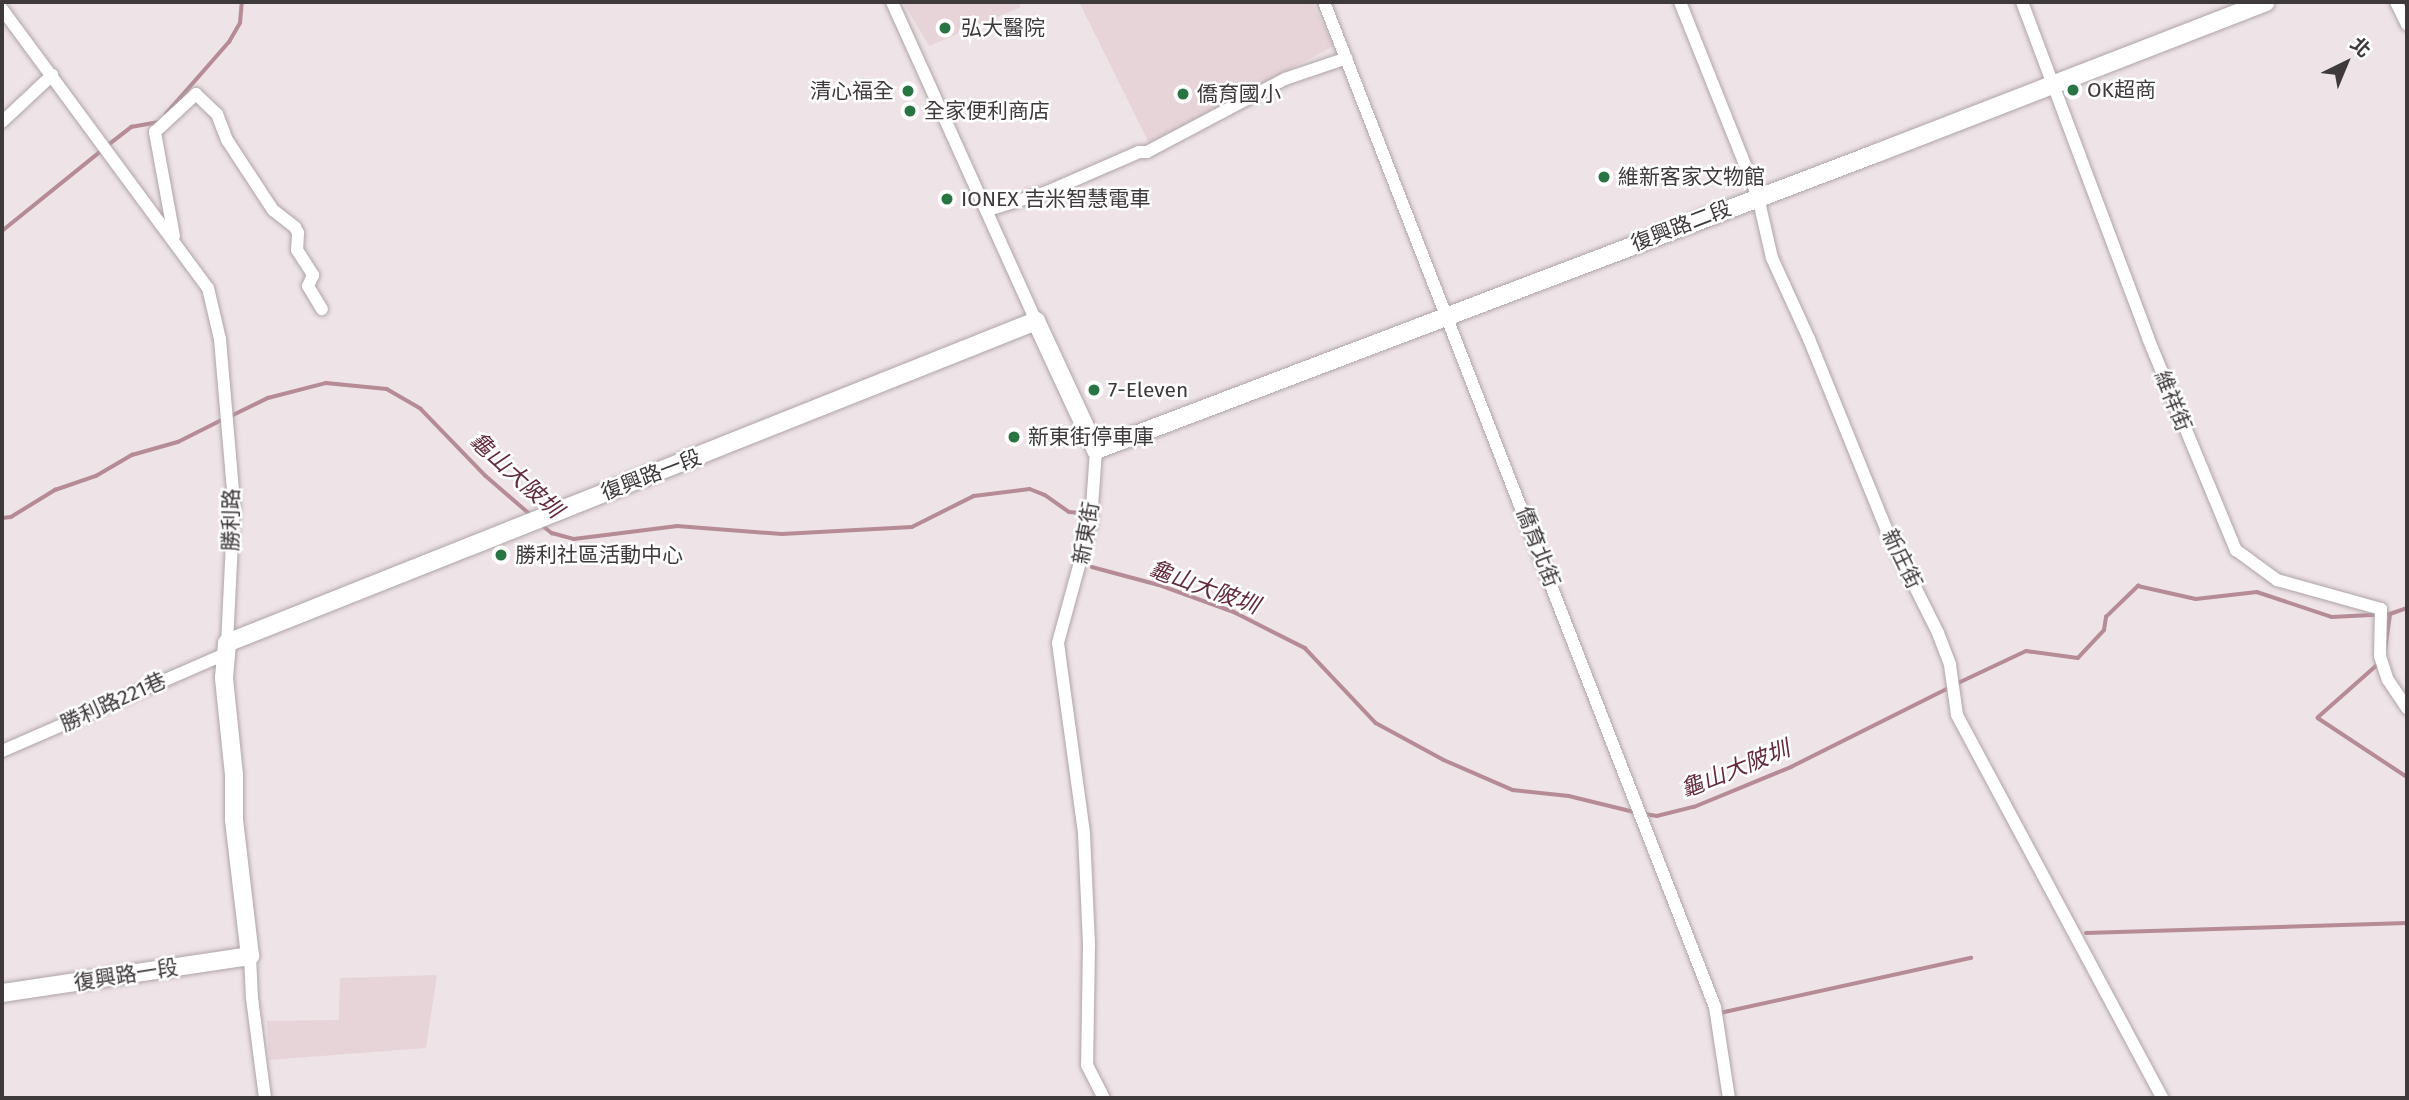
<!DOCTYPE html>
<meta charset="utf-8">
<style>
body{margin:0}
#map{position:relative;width:2409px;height:1100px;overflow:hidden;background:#eee3e6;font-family:"Fira Sans","Noto Sans TC",sans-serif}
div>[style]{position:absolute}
.built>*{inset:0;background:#e7d4d8}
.stream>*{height:3.5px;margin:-1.75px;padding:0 1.75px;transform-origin:1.75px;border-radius:1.75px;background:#b58b96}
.roads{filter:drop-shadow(0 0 2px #aea4a6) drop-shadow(0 0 2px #aea4a6)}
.street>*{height:12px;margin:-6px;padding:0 6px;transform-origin:6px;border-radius:6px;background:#fff}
.secondary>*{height:18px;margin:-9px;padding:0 9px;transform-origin:9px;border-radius:9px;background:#fff}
.dots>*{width:19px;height:19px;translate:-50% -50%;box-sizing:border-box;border:4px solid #fff;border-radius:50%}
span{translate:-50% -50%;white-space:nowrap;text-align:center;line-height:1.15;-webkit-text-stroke:5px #fff;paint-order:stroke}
.poi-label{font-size:21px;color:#3e393a}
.left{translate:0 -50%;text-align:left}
.right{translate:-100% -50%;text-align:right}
.street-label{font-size:21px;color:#3e393a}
.water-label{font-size:23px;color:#632b3d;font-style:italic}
.frame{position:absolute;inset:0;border:4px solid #3e393a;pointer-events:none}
.north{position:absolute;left:2311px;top:28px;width:70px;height:70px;-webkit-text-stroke:5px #fff;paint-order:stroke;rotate:43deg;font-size:19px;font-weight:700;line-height:28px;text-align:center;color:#3e393a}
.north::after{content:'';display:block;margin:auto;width:24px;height:32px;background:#3e393a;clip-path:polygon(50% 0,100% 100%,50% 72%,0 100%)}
</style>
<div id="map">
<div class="built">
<div style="clip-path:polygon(903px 2px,1018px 2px,1021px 7px,929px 46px)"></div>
<div style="clip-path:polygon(1079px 2px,1312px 2px,1334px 46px,1149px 143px)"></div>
<div style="clip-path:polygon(437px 975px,426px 1048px,269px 1060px,267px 1021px,339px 1020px,340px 978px)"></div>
</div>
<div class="stream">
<div style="left:166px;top:114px;width:96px;rotate:-48.8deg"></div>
<div style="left:229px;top:42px;width:22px;rotate:-60deg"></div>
<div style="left:240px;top:23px;width:21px;rotate:-85deg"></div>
<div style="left:107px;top:146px;width:31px;rotate:-38deg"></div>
<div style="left:131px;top:127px;width:28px;rotate:-10deg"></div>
<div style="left:2px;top:231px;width:127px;rotate:-38.9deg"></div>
<div style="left:229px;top:417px;width:43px;rotate:-26deg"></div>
<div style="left:268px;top:398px;width:60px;rotate:-14.5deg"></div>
<div style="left:326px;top:383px;width:61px;rotate:5.6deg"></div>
<div style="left:387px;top:389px;width:39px;rotate:30deg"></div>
<div style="left:421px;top:409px;width:93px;rotate:45.9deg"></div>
<div style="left:486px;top:476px;width:60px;rotate:40.9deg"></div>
<div style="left:2px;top:518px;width:9px;rotate:-6deg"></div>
<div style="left:11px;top:517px;width:52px;rotate:-31.5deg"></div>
<div style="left:55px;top:490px;width:43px;rotate:-18.9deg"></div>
<div style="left:96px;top:476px;width:42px;rotate:-30.3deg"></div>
<div style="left:132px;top:455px;width:48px;rotate:-15.8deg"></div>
<div style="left:178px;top:442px;width:49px;rotate:-26.6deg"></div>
<div style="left:542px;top:525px;width:13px;rotate:39deg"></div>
<div style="left:552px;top:533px;width:23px;rotate:15deg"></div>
<div style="left:574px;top:539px;width:104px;rotate:-7.2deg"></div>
<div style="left:677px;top:526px;width:105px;rotate:4.4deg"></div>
<div style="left:782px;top:534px;width:130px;rotate:-3.1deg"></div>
<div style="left:912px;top:527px;width:69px;rotate:-26.6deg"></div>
<div style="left:974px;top:496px;width:56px;rotate:-7.1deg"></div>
<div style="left:1030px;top:489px;width:16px;rotate:22deg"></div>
<div style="left:1045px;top:495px;width:29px;rotate:35deg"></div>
<div style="left:1069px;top:512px;width:12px;rotate:5deg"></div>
<div style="left:1092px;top:567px;width:69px;rotate:15deg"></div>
<div style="left:1159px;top:585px;width:80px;rotate:19.8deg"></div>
<div style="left:1234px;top:612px;width:80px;rotate:26.9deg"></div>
<div style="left:1305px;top:648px;width:103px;rotate:46.6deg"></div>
<div style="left:1376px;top:723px;width:77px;rotate:28.6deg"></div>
<div style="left:1444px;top:760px;width:75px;rotate:23.5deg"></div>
<div style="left:1513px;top:790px;width:56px;rotate:6.1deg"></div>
<div style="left:1569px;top:796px;width:71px;rotate:13.8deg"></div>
<div style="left:2385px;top:650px;width:36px;rotate:-82deg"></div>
<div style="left:2379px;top:664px;width:81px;rotate:138.5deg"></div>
<div style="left:2318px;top:718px;width:107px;rotate:33.5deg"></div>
<div style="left:1956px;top:684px;width:77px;rotate:-25.2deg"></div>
<div style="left:2026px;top:651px;width:52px;rotate:7.7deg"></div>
<div style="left:2078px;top:658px;width:38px;rotate:-47deg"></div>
<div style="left:2104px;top:630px;width:13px;rotate:-81deg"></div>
<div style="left:2106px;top:617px;width:45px;rotate:-44.1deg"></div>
<div style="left:2138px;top:586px;width:59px;rotate:12.6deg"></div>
<div style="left:2196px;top:599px;width:61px;rotate:-6.5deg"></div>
<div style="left:2257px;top:592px;width:79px;rotate:18.4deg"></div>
<div style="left:2332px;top:617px;width:58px;rotate:-3deg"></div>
<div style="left:2390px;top:614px;width:18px;rotate:-19deg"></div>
<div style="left:1645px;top:814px;width:12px;rotate:9deg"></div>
<div style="left:1657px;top:816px;width:38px;rotate:-14deg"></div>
<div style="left:1694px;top:807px;width:105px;rotate:-22.4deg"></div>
<div style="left:1791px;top:767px;width:177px;rotate:-26.6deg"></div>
<div style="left:2086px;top:933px;width:321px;rotate:-1.8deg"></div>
<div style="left:1720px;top:1013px;width:257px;rotate:-12.4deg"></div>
<div style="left:2395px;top:1098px;width:12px"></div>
</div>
<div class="roads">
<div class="street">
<div style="left:892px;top:2px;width:350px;rotate:65.7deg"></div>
<div style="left:1324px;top:2px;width:1078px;rotate:68.74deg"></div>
<div style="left:1715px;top:1007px;width:92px;rotate:81.3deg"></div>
<div style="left:1680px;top:2px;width:210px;rotate:68.2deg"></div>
<div style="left:1758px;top:197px;width:63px;rotate:77.1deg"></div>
<div style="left:1772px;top:258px;width:89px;rotate:65.4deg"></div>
<div style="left:1809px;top:339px;width:207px;rotate:67.9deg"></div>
<div style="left:1887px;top:531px;width:114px;rotate:63.4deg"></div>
<div style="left:1938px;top:633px;width:34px;rotate:69deg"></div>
<div style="left:1950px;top:665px;width:50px;rotate:82deg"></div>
<div style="left:1957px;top:715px;width:434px;rotate:61.8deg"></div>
<div style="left:2022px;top:2px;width:359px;rotate:69.4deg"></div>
<div style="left:2148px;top:338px;width:230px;rotate:67.5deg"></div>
<div style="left:2236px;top:550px;width:51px;rotate:36.2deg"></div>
<div style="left:2277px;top:580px;width:108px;rotate:15.6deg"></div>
<div style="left:2381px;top:609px;width:47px;rotate:91.2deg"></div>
<div style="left:2380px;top:656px;width:25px;rotate:72deg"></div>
<div style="left:2388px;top:680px;width:34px;rotate:56deg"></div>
<div style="left:2396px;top:2px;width:25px;rotate:64deg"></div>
<div style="left:2px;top:9px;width:347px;rotate:53.6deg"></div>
<div style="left:208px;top:288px;width:52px;rotate:76.8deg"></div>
<div style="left:220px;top:339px;width:163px;rotate:85.1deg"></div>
<div style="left:234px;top:501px;width:142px;rotate:92.8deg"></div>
<div style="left:2px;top:122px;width:69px;rotate:-43.2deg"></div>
<div style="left:988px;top:210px;width:62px;rotate:-17deg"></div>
<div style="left:1047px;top:192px;width:100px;rotate:-23.5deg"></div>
<div style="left:1139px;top:152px;width:8px"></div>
<div style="left:1147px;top:152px;width:156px;rotate:-27.9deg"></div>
<div style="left:1285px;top:79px;width:65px;rotate:-18.7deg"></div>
<div style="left:174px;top:236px;width:106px;rotate:-100.4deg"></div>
<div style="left:155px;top:132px;width:56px;rotate:-42.8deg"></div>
<div style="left:196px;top:94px;width:29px;rotate:44deg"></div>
<div style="left:217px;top:114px;width:28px;rotate:69deg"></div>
<div style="left:227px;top:140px;width:84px;rotate:56.7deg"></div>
<div style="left:273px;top:210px;width:28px;rotate:38deg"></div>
<div style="left:295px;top:227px;width:7px;rotate:63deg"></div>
<div style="left:298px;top:233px;width:17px;rotate:93deg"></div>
<div style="left:297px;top:250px;width:30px;rotate:57deg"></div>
<div style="left:313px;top:275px;width:12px;rotate:114deg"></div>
<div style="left:308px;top:286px;width:27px;rotate:59deg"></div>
<div style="left:1096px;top:450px;width:72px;rotate:94deg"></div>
<div style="left:1091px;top:522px;width:125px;rotate:105.3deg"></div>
<div style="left:1058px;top:643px;width:193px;rotate:82.2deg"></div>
<div style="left:1084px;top:834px;width:110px;rotate:87.4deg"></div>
<div style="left:1089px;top:944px;width:121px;rotate:90.9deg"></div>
<div style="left:1087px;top:1065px;width:37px;rotate:63deg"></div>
<div style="left:2px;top:751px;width:243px;rotate:-23.5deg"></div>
<div style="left:250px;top:956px;width:42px;rotate:87.3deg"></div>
<div style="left:252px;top:998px;width:101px;rotate:82.6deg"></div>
</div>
<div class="secondary">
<div style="left:2px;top:993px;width:251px;rotate:-8.5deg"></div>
<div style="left:250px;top:956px;width:137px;rotate:-96.7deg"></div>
<div style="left:234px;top:820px;width:45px;rotate:-90deg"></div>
<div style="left:234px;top:775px;width:98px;rotate:-95.9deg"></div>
<div style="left:224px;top:678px;width:35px;rotate:-85deg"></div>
<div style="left:227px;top:643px;width:871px;rotate:-21.7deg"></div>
<div style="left:1036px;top:321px;width:142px;rotate:65.1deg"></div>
<div style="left:1096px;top:450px;width:836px;rotate:-20.82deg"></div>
<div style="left:1877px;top:153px;width:417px;rotate:-21.2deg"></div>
</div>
</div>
<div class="dots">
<div style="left:945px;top:28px;background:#287443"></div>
<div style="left:2073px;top:90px;background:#287443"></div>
<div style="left:908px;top:91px;background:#287443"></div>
<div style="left:1183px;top:94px;background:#287443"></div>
<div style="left:910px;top:111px;background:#287443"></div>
<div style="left:1604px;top:177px;background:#287443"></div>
<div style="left:947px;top:199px;background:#287443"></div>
<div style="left:1094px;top:390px;background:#287443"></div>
<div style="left:1014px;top:437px;background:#287443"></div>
<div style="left:501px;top:555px;background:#287443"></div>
</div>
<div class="poi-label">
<span class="left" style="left:961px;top:28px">弘大醫院</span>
<span class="left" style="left:2087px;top:90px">OK超商</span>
<span class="right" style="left:894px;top:91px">清心福全</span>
<span class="left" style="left:1197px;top:94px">僑育國小</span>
<span class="left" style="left:924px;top:111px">全家便利商店</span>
<span class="left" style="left:1618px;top:177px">維新客家文物館</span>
<span class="left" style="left:961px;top:199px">IONEX 吉米智慧電車</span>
<span class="left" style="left:1108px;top:390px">7-Eleven</span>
<span class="left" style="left:1028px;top:437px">新東街停車庫</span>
<span class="left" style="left:515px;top:555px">勝利社區活動中心</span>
</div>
<div class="street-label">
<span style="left:1681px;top:226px;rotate:-21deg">復興路二段</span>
<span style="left:2173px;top:401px;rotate:68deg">維祥街</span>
<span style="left:651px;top:475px;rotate:-21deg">復興路一段</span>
<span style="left:231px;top:520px;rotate:-89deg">勝利路</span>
<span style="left:1086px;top:533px;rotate:-80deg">新東街</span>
<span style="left:1538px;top:547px;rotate:69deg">僑育北街</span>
<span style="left:1902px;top:559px;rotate:64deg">新庄街</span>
<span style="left:113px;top:702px;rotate:-24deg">勝利路221巷</span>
<span style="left:126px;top:975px;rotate:-9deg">復興路一段</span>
</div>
<div class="water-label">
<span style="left:516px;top:475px;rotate:42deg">龜山大陂圳</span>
<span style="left:1204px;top:587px;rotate:20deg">龜山大陂圳</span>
<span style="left:1735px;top:769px;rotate:-22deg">龜山大陂圳</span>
</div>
<div class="frame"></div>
<div class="north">北</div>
</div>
